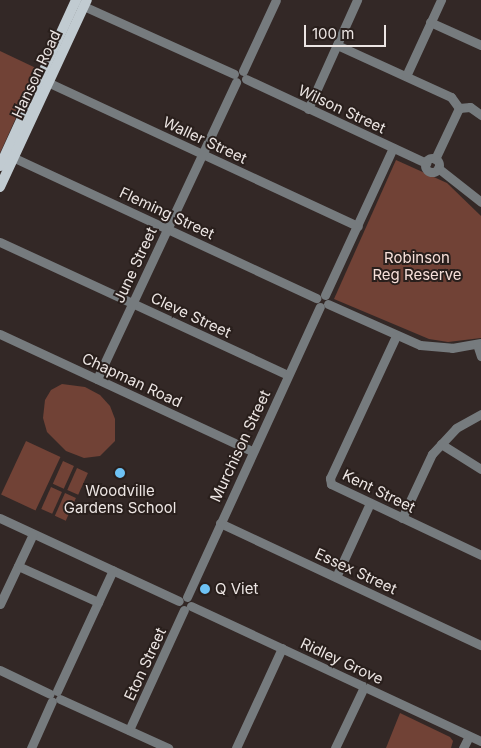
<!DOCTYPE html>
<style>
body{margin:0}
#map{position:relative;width:481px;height:748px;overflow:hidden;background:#332826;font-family:Inter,sans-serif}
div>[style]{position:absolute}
.green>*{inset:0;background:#714236;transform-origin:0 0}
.minor>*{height:9px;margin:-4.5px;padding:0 4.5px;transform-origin:4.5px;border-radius:4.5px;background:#767b7e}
.minor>.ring{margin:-4.5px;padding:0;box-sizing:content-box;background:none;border:9px solid #767b7e;border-radius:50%}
.major>*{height:10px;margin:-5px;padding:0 5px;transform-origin:5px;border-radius:5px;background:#c1cbd1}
.dots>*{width:14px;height:14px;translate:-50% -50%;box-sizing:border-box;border:2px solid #291f1c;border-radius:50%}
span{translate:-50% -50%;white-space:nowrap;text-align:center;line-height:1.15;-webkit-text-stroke:4px #291f1c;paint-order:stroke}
.street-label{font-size:15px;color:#ece5e3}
.park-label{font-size:15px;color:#f6dfd9}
.poi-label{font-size:15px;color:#ece5e3}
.left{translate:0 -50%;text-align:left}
.scale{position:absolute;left:304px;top:25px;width:82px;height:22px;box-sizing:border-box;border:2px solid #ece5e3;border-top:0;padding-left:6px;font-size:15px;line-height:18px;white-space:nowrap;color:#ece5e3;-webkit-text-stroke:4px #291f1c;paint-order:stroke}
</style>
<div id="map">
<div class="green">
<div style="clip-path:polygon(0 51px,38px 69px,0 153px)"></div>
<div style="clip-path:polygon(396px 160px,447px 183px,481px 216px,481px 338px,448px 342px,429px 339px,334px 299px)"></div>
<div style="clip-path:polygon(62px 384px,85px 387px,100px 395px,110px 406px,115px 419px,115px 441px,100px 456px,84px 458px,66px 451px,47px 432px,43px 418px,45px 400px,51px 390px)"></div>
<div style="left:26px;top:441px;width:38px;height:59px;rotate:25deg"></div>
<div style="left:63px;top:461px;width:12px;height:25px;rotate:24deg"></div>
<div style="left:77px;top:468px;width:12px;height:24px;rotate:24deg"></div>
<div style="left:51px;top:487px;width:12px;height:24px;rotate:24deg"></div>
<div style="left:65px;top:493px;width:12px;height:25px;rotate:24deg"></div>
<div style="clip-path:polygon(400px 713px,450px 737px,453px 741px,451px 748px,386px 748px)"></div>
</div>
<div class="minor">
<div style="left:79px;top:4px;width:170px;rotate:24.3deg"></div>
<div style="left:430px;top:22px;width:56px;rotate:24.3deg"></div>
<div style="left:337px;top:45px;width:125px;rotate:24.5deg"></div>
<div style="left:451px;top:97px;width:14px;rotate:54deg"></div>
<div style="left:459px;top:108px;width:11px;rotate:-5deg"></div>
<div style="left:470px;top:107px;width:14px;rotate:36deg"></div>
<div style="left:243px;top:71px;width:78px;rotate:-65.1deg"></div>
<div style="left:406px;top:76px;width:84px;rotate:-65.3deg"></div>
<div style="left:246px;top:79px;width:199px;rotate:25deg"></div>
<div style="left:43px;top:80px;width:347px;rotate:24.9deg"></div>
<div style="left:308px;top:109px;width:120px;rotate:-65.8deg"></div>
<div style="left:8px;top:155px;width:340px;rotate:24.9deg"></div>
<div class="ring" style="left:425px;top:158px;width:5px;height:5px"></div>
<div style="left:435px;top:159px;width:56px;rotate:-64.8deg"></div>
<div style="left:438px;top:168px;width:55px;rotate:38.3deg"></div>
<div style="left:0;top:242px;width:317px;rotate:24.8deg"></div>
<div style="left:325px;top:295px;width:162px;rotate:-65.2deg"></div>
<div style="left:328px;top:304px;width:101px;rotate:24deg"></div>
<div style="left:420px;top:345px;width:32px;rotate:5deg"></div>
<div style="left:452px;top:348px;width:29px;rotate:-10deg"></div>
<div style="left:0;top:334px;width:278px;rotate:24.9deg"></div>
<div style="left:396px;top:336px;width:157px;rotate:114.9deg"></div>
<div style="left:330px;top:478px;width:6px;rotate:81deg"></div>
<div style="left:331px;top:484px;width:166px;rotate:25.3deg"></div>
<div style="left:477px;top:344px;width:13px;rotate:72deg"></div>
<div style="left:97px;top:379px;width:328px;rotate:-64.9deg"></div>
<div style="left:441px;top:444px;width:47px;rotate:32deg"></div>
<div style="left:0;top:518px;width:197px;rotate:24.9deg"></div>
<div style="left:402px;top:518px;width:71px;rotate:-64.9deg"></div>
<div style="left:432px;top:454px;width:35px;rotate:-47deg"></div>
<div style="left:456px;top:428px;width:29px;rotate:-29deg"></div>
<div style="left:220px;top:523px;width:288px;rotate:25.1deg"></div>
<div style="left:18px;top:566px;width:88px;rotate:24.2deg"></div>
<div style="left:336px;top:577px;width:81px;rotate:-65.3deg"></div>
<div style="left:187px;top:597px;width:319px;rotate:-65.4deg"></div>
<div style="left:0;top:604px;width:77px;rotate:-64.8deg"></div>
<div style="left:191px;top:606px;width:320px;rotate:25deg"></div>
<div style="left:0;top:670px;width:55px;rotate:25.6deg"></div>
<div style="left:57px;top:691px;width:133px;rotate:-65.2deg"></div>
<div style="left:60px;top:699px;width:119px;rotate:24.4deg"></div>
<div style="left:129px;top:730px;width:132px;rotate:-65.4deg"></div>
<div style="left:31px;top:748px;width:51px;rotate:-65.9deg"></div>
<div style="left:236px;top:748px;width:110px;rotate:-65.3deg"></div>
<div style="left:335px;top:748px;width:68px;rotate:-64.6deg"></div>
<div style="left:463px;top:748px;width:13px;rotate:-63deg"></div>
</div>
<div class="major">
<div style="left:0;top:166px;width:183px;rotate:-65.4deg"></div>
<div style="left:0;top:187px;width:206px;rotate:-65.1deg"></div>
</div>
<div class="dots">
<div style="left:120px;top:473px;background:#6ec2f4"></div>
<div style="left:205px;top:589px;background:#6ec2f4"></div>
</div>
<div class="street-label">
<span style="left:36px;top:74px;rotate:-65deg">Hanson Road</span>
<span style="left:342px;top:109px;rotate:25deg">Wilson Street</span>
<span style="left:205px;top:140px;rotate:25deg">Waller Street</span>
<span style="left:167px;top:213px;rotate:25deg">Fleming Street</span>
<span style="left:135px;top:265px;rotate:-65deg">June Street</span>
<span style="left:191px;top:315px;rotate:25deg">Cleve Street</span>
<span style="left:132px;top:380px;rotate:25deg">Chapman Road</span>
<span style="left:240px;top:446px;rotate:-65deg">Murchison Street</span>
<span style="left:379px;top:491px;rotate:26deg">Kent Street</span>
<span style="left:356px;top:571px;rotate:25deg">Essex Street</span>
<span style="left:342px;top:661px;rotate:25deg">Ridley Grove</span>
<span style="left:145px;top:664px;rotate:-65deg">Eton Street</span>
</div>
<div class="park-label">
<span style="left:417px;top:266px">Robinson<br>Reg Reserve</span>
</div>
<div class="poi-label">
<span style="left:120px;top:499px">Woodville<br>Gardens School</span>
<span class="left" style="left:215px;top:589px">Q Viet</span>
</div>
<div class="scale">100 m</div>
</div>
